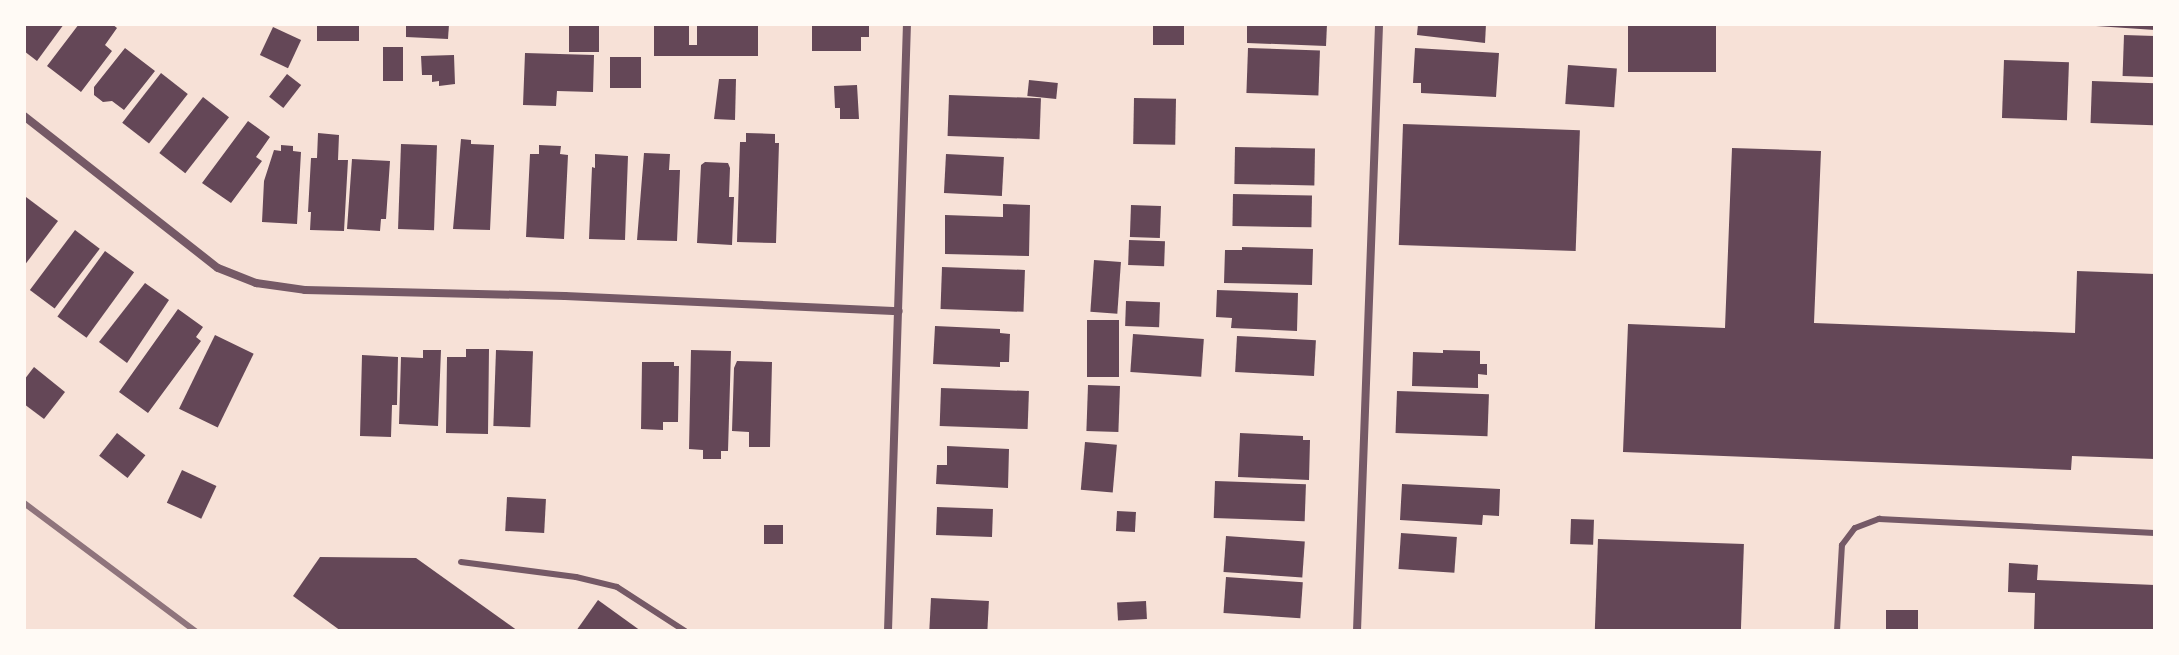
<!DOCTYPE html>
<style>
body{margin:0}
#map{position:relative;width:2179px;height:655px;overflow:hidden;background:#f7e1d7;font-family:Quicksand,sans-serif}
div>[style]{position:absolute}
.building>*{inset:0;background:#644757;transform-origin:0 0}
.service>*{height:6px;margin:-3px;padding:0 3px;transform-origin:3px;border-radius:3px;background:#755966}
.minor>*{height:8px;margin:-4px;padding:0 4px;transform-origin:4px;border-radius:4px;background:#755966}
.rail>*{height:6px;margin:-3px;padding:0 3px;transform-origin:3px;border-radius:3px;background:#8f747c}
span{translate:-50% -50%;white-space:nowrap;text-align:center;line-height:1.15;-webkit-text-stroke:6px #fffaf5;paint-order:stroke}
.frame{position:absolute;inset:0;border:26px solid #fffaf5;pointer-events:none}
</style>
<div id="map">
<div class="building">
<div style="clip-path:polygon(24px 24px,64px 24px,37px 61px,24px 51px)"></div>
<div style="clip-path:polygon(79px 24px,112px 24px,117px 28px,105px 45px,112px 51px,81px 92px,47px 66px)"></div>
<div style="left:317px;top:24px;width:42px;height:17px"></div>
<div style="clip-path:polygon(406px 24px,449px 24px,448px 39px,406px 37px)"></div>
<div style="left:569px;top:24px;width:30px;height:28px"></div>
<div style="clip-path:polygon(654px 24px,689px 24px,689px 45px,697px 45px,697px 24px,758px 24px,758px 56px,654px 56px)"></div>
<div style="clip-path:polygon(812px 24px,869px 24px,869px 37px,861px 37px,861px 51px,812px 51px)"></div>
<div style="left:1153px;top:24px;width:31px;height:21px"></div>
<div style="clip-path:polygon(1247px 24px,1327px 24px,1326px 46px,1247px 43px)"></div>
<div style="clip-path:polygon(1418px 24px,1486px 24px,1485px 43px,1417px 35px)"></div>
<div style="left:1628px;top:24px;width:88px;height:48px"></div>
<div style="clip-path:polygon(2096px 24px,2155px 24px,2155px 30px,2096px 26px)"></div>
<div style="left:273px;top:27px;width:31px;height:31px;rotate:25deg"></div>
<div style="left:2124px;top:35px;width:31px;height:41px;rotate:2deg"></div>
<div style="left:383px;top:47px;width:20px;height:34px"></div>
<div style="clip-path:polygon(125px 48px,155px 71px,124px 110px,112px 101px,103px 102px,94px 95px,94px 87px)"></div>
<div style="left:1248px;top:48px;width:72px;height:45px;rotate:2deg"></div>
<div style="clip-path:polygon(1415px 48px,1499px 53px,1496px 97px,1421px 93px,1421px 83px,1413px 83px)"></div>
<div style="clip-path:polygon(525px 53px,594px 55px,593px 92px,557px 91px,556px 106px,523px 105px)"></div>
<div style="clip-path:polygon(454px 55px,455px 84px,439px 86px,439px 81px,432px 82px,432px 75px,422px 75px,421px 56px)"></div>
<div style="left:610px;top:57px;width:31px;height:31px"></div>
<div style="left:2004px;top:60px;width:65px;height:58px;rotate:2deg"></div>
<div style="left:1568px;top:65px;width:49px;height:39px;rotate:4deg"></div>
<div style="left:161px;top:73px;width:34px;height:63px;rotate:38deg"></div>
<div style="left:287px;top:74px;width:18px;height:29px;rotate:38deg"></div>
<div style="clip-path:polygon(719px 79px,736px 79px,735px 120px,714px 119px)"></div>
<div style="left:1029px;top:80px;width:29px;height:16px;rotate:6deg"></div>
<div style="left:2092px;top:81px;width:63px;height:42px;rotate:2deg"></div>
<div style="clip-path:polygon(857px 85px,859px 119px,840px 119px,840px 108px,835px 108px,834px 86px)"></div>
<div style="left:949px;top:95px;width:92px;height:41px;rotate:2deg"></div>
<div style="left:203px;top:97px;width:33px;height:71px;rotate:38deg"></div>
<div style="left:1134px;top:98px;width:42px;height:46px;rotate:1deg"></div>
<div style="clip-path:polygon(248px 121px,270px 137px,256px 157px,262px 161px,231px 203px,202px 183px)"></div>
<div style="left:1403px;top:124px;width:177px;height:121px;rotate:2deg"></div>
<div style="clip-path:polygon(318px 133px,339px 135px,338px 160px,348px 160px,344px 231px,310px 230px,311px 212px,308px 212px,311px 158px,317px 158px)"></div>
<div style="clip-path:polygon(746px 133px,775px 134px,775px 143px,779px 143px,776px 243px,737px 242px,740px 142px,746px 142px)"></div>
<div style="clip-path:polygon(461px 139px,471px 140px,471px 144px,494px 145px,490px 230px,453px 229px)"></div>
<div style="left:401px;top:144px;width:36px;height:85px;rotate:2deg"></div>
<div style="clip-path:polygon(281px 145px,293px 146px,293px 151px,301px 152px,297px 224px,262px 222px,264px 181px,274px 150px,281px 151px)"></div>
<div style="clip-path:polygon(539px 145px,561px 146px,560px 154px,568px 155px,564px 239px,526px 237px,530px 154px,539px 154px)"></div>
<div style="left:1235px;top:147px;width:80px;height:37px;rotate:1deg"></div>
<div style="clip-path:polygon(1732px 148px,1821px 151px,1814px 323px,2075px 333px,2077px 271px,2155px 274px,2155px 459px,2072px 456px,2071px 470px,1623px 452px,1628px 324px,1725px 328px)"></div>
<div style="clip-path:polygon(644px 153px,670px 154px,669px 170px,680px 170px,677px 241px,637px 240px)"></div>
<div style="clip-path:polygon(595px 154px,628px 156px,625px 240px,589px 239px,592px 167px,595px 168px)"></div>
<div style="left:946px;top:154px;width:58px;height:39px;rotate:3deg"></div>
<div style="clip-path:polygon(352px 159px,390px 161px,386px 219px,381px 219px,380px 231px,347px 229px)"></div>
<div style="clip-path:polygon(705px 162px,728px 163px,730px 168px,729px 197px,734px 197px,732px 245px,697px 243px,701px 165px)"></div>
<div style="left:1233px;top:194px;width:79px;height:32px;rotate:1deg"></div>
<div style="clip-path:polygon(26px 197px,58px 221px,24px 266px,24px 200px)"></div>
<div style="clip-path:polygon(1003px 204px,1030px 205px,1029px 256px,945px 254px,945px 215px,1003px 217px)"></div>
<div style="left:1131px;top:205px;width:30px;height:32px;rotate:2deg"></div>
<div style="left:75px;top:230px;width:31px;height:75px;rotate:37deg"></div>
<div style="left:1129px;top:240px;width:36px;height:25px;rotate:2deg"></div>
<div style="clip-path:polygon(1242px 247px,1313px 249px,1312px 285px,1224px 283px,1225px 250px,1242px 250px)"></div>
<div style="left:105px;top:251px;width:36px;height:81px;rotate:36deg"></div>
<div style="left:1094px;top:260px;width:27px;height:52px;rotate:4deg"></div>
<div style="left:942px;top:267px;width:83px;height:42px;rotate:2deg"></div>
<div style="clip-path:polygon(145px 283px,169px 300px,127px 363px,99px 342px)"></div>
<div style="clip-path:polygon(1217px 290px,1298px 293px,1297px 331px,1231px 328px,1232px 318px,1216px 317px)"></div>
<div style="left:1126px;top:301px;width:34px;height:25px;rotate:2deg"></div>
<div style="clip-path:polygon(178px 309px,203px 327px,196px 337px,201px 341px,148px 413px,119px 392px)"></div>
<div style="left:1087px;top:320px;width:32px;height:57px"></div>
<div style="clip-path:polygon(935px 326px,1000px 329px,1000px 333px,1010px 334px,1009px 362px,1000px 362px,1000px 367px,933px 364px)"></div>
<div style="left:1133px;top:334px;width:71px;height:38px;rotate:4deg"></div>
<div style="left:215px;top:335px;width:43px;height:82px;rotate:26deg"></div>
<div style="left:1237px;top:336px;width:79px;height:36px;rotate:3deg"></div>
<div style="clip-path:polygon(466px 349px,489px 349px,488px 434px,446px 433px,447px 357px,466px 357px)"></div>
<div style="clip-path:polygon(423px 350px,441px 350px,438px 426px,399px 424px,401px 357px,423px 358px)"></div>
<div style="left:496px;top:350px;width:37px;height:76px;rotate:2deg"></div>
<div style="clip-path:polygon(691px 350px,731px 351px,728px 451px,721px 451px,721px 459px,703px 459px,703px 450px,689px 449px)"></div>
<div style="clip-path:polygon(1443px 350px,1480px 351px,1480px 364px,1487px 364px,1487px 375px,1478px 374px,1478px 388px,1412px 386px,1413px 352px,1443px 353px)"></div>
<div style="clip-path:polygon(362px 355px,398px 357px,397px 405px,392px 405px,391px 437px,360px 436px)"></div>
<div style="clip-path:polygon(737px 361px,772px 362px,770px 447px,749px 447px,749px 432px,732px 431px,734px 368px)"></div>
<div style="clip-path:polygon(642px 362px,674px 362px,674px 366px,679px 366px,678px 422px,663px 422px,663px 430px,641px 429px)"></div>
<div style="clip-path:polygon(34px 367px,65px 392px,44px 419px,24px 404px,24px 380px)"></div>
<div style="left:1088px;top:385px;width:32px;height:46px;rotate:2deg"></div>
<div style="left:941px;top:388px;width:88px;height:38px;rotate:2deg"></div>
<div style="left:1397px;top:391px;width:92px;height:42px;rotate:2deg"></div>
<div style="left:117px;top:433px;width:36px;height:29px;rotate:38deg"></div>
<div style="clip-path:polygon(1240px 433px,1303px 436px,1303px 440px,1310px 440px,1309px 480px,1238px 477px)"></div>
<div style="left:1085px;top:442px;width:32px;height:48px;rotate:5deg"></div>
<div style="clip-path:polygon(947px 446px,1009px 449px,1008px 488px,936px 484px,937px 465px,947px 465px)"></div>
<div style="left:182px;top:470px;width:38px;height:36px;rotate:25deg"></div>
<div style="left:1215px;top:481px;width:91px;height:37px;rotate:2deg"></div>
<div style="clip-path:polygon(1402px 484px,1500px 489px,1499px 516px,1483px 515px,1482px 525px,1400px 520px)"></div>
<div style="left:507px;top:497px;width:39px;height:34px;rotate:3deg"></div>
<div style="left:937px;top:507px;width:56px;height:28px;rotate:2deg"></div>
<div style="left:1117px;top:511px;width:19px;height:20px;rotate:3deg"></div>
<div style="left:1571px;top:519px;width:23px;height:25px;rotate:2deg"></div>
<div style="left:783px;top:525px;width:19px;height:19px;rotate:90deg"></div>
<div style="left:1401px;top:533px;width:56px;height:36px;rotate:4deg"></div>
<div style="left:1226px;top:536px;width:79px;height:36px;rotate:4deg"></div>
<div style="left:1598px;top:539px;width:146px;height:92px;rotate:2deg"></div>
<div style="clip-path:polygon(320px 557px,416px 558px,518px 631px,341px 631px,293px 596px)"></div>
<div style="clip-path:polygon(2009px 563px,2038px 565px,2037px 580px,2155px 585px,2155px 631px,2034px 631px,2035px 593px,2008px 592px)"></div>
<div style="left:1226px;top:577px;width:77px;height:36px;rotate:4deg"></div>
<div style="left:931px;top:598px;width:58px;height:33px;rotate:3deg"></div>
<div style="clip-path:polygon(598px 600px,641px 631px,576px 631px)"></div>
<div style="left:1146px;top:601px;width:18px;height:29px;rotate:87deg"></div>
<div style="left:1886px;top:610px;width:32px;height:21px"></div>
</div>
<div class="service">
<div style="left:461px;top:562px;width:116px;rotate:7.4deg"></div>
<div style="left:576px;top:577px;width:42px;rotate:13.7deg"></div>
<div style="left:617px;top:587px;width:81px;rotate:32.9deg"></div>
<div style="left:1837px;top:631px;width:86px;rotate:-86.7deg"></div>
<div style="left:1842px;top:545px;width:21px;rotate:-53deg"></div>
<div style="left:1855px;top:528px;width:26px;rotate:-21deg"></div>
<div style="left:1879px;top:519px;width:276px;rotate:2.9deg"></div>
</div>
<div class="minor">
<div style="left:24px;top:116px;width:246px;rotate:38.1deg"></div>
<div style="left:218px;top:268px;width:41px;rotate:21.5deg"></div>
<div style="left:256px;top:283px;width:49px;rotate:8.1deg"></div>
<div style="left:305px;top:290px;width:260px;rotate:1.3deg"></div>
<div style="left:565px;top:296px;width:334px;rotate:2.6deg"></div>
<div style="left:888px;top:631px;width:607px;rotate:-88.21deg"></div>
<div style="left:1357px;top:631px;width:607px;rotate:-87.92deg"></div>
</div>
<div class="rail">
<div style="left:24px;top:503px;width:214px;rotate:36.8deg"></div>
</div>
<div class="frame"></div>
</div>
